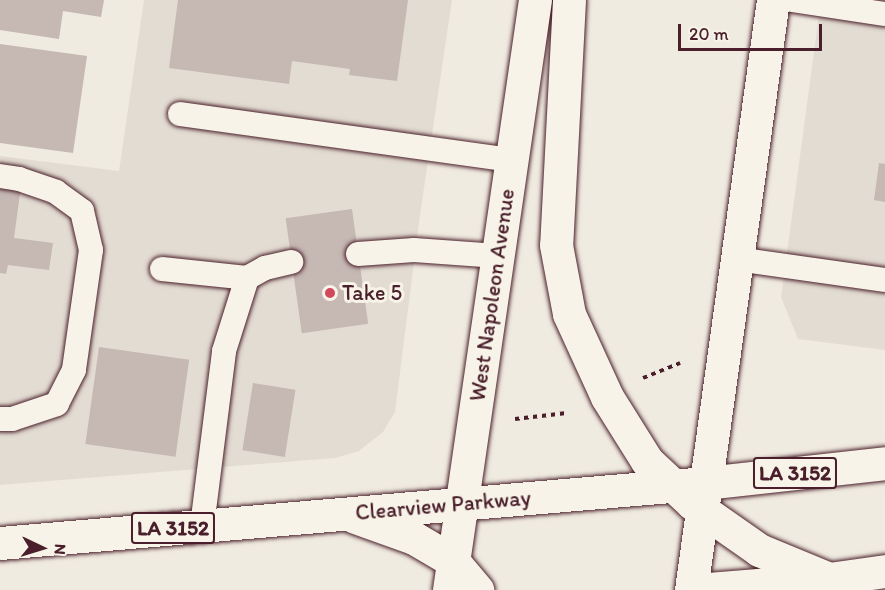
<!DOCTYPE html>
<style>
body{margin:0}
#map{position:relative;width:885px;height:590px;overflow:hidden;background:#f0ebe0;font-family:Itim,sans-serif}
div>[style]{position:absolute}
.built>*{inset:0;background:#e3dcd2}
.building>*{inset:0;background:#c6b8b3;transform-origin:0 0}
.path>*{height:4px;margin-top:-2px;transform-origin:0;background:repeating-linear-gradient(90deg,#4a1f2b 0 4.5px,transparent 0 9px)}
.roads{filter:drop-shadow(0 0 2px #4a1f2b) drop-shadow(0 0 2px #4a1f2b)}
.service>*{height:24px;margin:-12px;padding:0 12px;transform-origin:12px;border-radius:12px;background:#f7f3e8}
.secondary>*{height:33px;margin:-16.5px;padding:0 16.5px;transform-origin:16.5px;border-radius:16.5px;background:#f7f3e8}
.trunk>*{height:33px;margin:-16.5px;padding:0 16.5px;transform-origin:16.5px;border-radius:16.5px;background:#f7f3e8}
.dots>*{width:16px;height:16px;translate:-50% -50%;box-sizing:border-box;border:3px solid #f7f3e8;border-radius:50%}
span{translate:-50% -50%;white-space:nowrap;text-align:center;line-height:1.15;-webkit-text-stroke:6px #f7f3e8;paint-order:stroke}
.shield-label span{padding:2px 4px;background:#f7f3e8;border:2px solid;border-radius:4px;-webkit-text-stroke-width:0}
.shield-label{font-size:21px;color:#4a1f2b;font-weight:700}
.poi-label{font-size:22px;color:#4a1f2b}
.left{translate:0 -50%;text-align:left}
.street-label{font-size:22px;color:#4a1f2b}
.north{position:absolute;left:12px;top:518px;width:60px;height:60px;-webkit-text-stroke:4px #f7f3e8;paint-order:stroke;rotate:94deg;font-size:16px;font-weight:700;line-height:24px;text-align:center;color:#4a1f2b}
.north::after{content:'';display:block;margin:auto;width:21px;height:27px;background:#4a1f2b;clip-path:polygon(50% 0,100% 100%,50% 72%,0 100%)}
.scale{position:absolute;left:678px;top:24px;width:144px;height:27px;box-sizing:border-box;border:3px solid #4a1f2b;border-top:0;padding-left:8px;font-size:18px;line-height:21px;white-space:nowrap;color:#4a1f2b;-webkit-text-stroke:4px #f7f3e8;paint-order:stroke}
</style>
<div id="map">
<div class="built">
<div style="clip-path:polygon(144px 0,452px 0,420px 215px,395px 412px,383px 432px,359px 451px,335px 458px,0 485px,0 156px,119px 171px)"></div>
<div style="clip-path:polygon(821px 0,885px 0,885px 350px,798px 339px,781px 297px)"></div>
</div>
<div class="building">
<div style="clip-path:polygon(0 0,104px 0,101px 17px,63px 11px,59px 39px,0 30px)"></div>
<div style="clip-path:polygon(178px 0,408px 0,397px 81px,349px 75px,350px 69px,292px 61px,289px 84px,169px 68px)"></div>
<div style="clip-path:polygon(0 44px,87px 56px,73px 153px,0 143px)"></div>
<div style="clip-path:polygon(879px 163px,885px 164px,885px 202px,874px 200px)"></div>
<div style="clip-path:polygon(0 183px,21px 186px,14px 238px,53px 243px,49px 270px,8px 265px,6px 274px,0 273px)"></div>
<div style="left:352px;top:209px;width:116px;height:67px;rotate:82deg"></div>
<div style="left:99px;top:347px;width:91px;height:98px;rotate:8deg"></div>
<div style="left:253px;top:383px;width:43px;height:68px;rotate:9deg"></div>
</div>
<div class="path">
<div style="left:643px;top:378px;width:40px;rotate:-22deg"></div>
<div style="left:515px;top:419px;width:52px;rotate:-6.6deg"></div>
</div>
<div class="roads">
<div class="service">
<div style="left:792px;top:0;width:94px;rotate:8.6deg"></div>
<div style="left:180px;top:114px;width:334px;rotate:7.9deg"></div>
<div style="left:0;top:176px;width:19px;rotate:9deg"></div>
<div style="left:19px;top:179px;width:39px;rotate:19deg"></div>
<div style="left:56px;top:192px;width:32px;rotate:36deg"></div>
<div style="left:82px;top:211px;width:40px;rotate:77deg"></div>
<div style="left:91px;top:250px;width:121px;rotate:98.1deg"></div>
<div style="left:74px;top:370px;width:38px;rotate:117deg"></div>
<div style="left:57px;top:404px;width:47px;rotate:161.6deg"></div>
<div style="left:12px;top:419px;width:12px;rotate:180deg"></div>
<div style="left:358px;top:254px;width:56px;rotate:-4.1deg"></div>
<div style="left:414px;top:250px;width:84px;rotate:4.1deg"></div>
<div style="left:737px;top:259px;width:149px;rotate:8.1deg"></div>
<div style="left:162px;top:269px;width:85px;rotate:6deg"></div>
<div style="left:202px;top:526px;width:176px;rotate:-82.8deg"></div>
<div style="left:224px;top:351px;width:77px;rotate:-72.5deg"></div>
<div style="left:247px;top:278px;width:21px;rotate:-29deg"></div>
<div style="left:265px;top:268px;width:27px;rotate:-13deg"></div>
</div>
<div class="secondary">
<div style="left:449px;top:590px;width:596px;rotate:-81.71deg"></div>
<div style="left:691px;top:590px;width:596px;rotate:-82.09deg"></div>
</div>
<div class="trunk">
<div style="left:569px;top:0;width:245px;rotate:93deg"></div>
<div style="left:556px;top:245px;width:70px;rotate:79.3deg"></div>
<div style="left:569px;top:314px;width:91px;rotate:65.4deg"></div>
<div style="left:607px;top:397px;width:75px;rotate:58deg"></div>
<div style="left:647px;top:461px;width:62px;rotate:43deg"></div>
<div style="left:692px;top:503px;width:82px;rotate:35deg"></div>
<div style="left:759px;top:550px;width:76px;rotate:22.5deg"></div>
<div style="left:355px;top:517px;width:63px;rotate:19.6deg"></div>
<div style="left:414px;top:538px;width:45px;rotate:30.5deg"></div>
<div style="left:453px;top:561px;width:38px;rotate:50deg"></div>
<div style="left:0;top:543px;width:708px;rotate:-4.86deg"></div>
<div style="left:705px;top:483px;width:181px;rotate:-6.3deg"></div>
<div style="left:696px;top:590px;width:133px;rotate:-4.7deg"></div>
<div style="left:829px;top:579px;width:57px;rotate:-8.1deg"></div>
</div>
</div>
<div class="dots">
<div style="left:330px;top:293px;background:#d1495b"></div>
</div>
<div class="shield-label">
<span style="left:795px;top:473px">LA 3152</span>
<span style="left:173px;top:528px">LA 3152</span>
</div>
<div class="poi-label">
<span class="left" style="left:342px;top:293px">Take 5</span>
</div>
<div class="street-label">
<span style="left:492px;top:295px;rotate:-82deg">West Napoleon Avenue</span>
<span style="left:443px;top:505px;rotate:-5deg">Clearview Parkway</span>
</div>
<div class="north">N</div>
<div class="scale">20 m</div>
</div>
